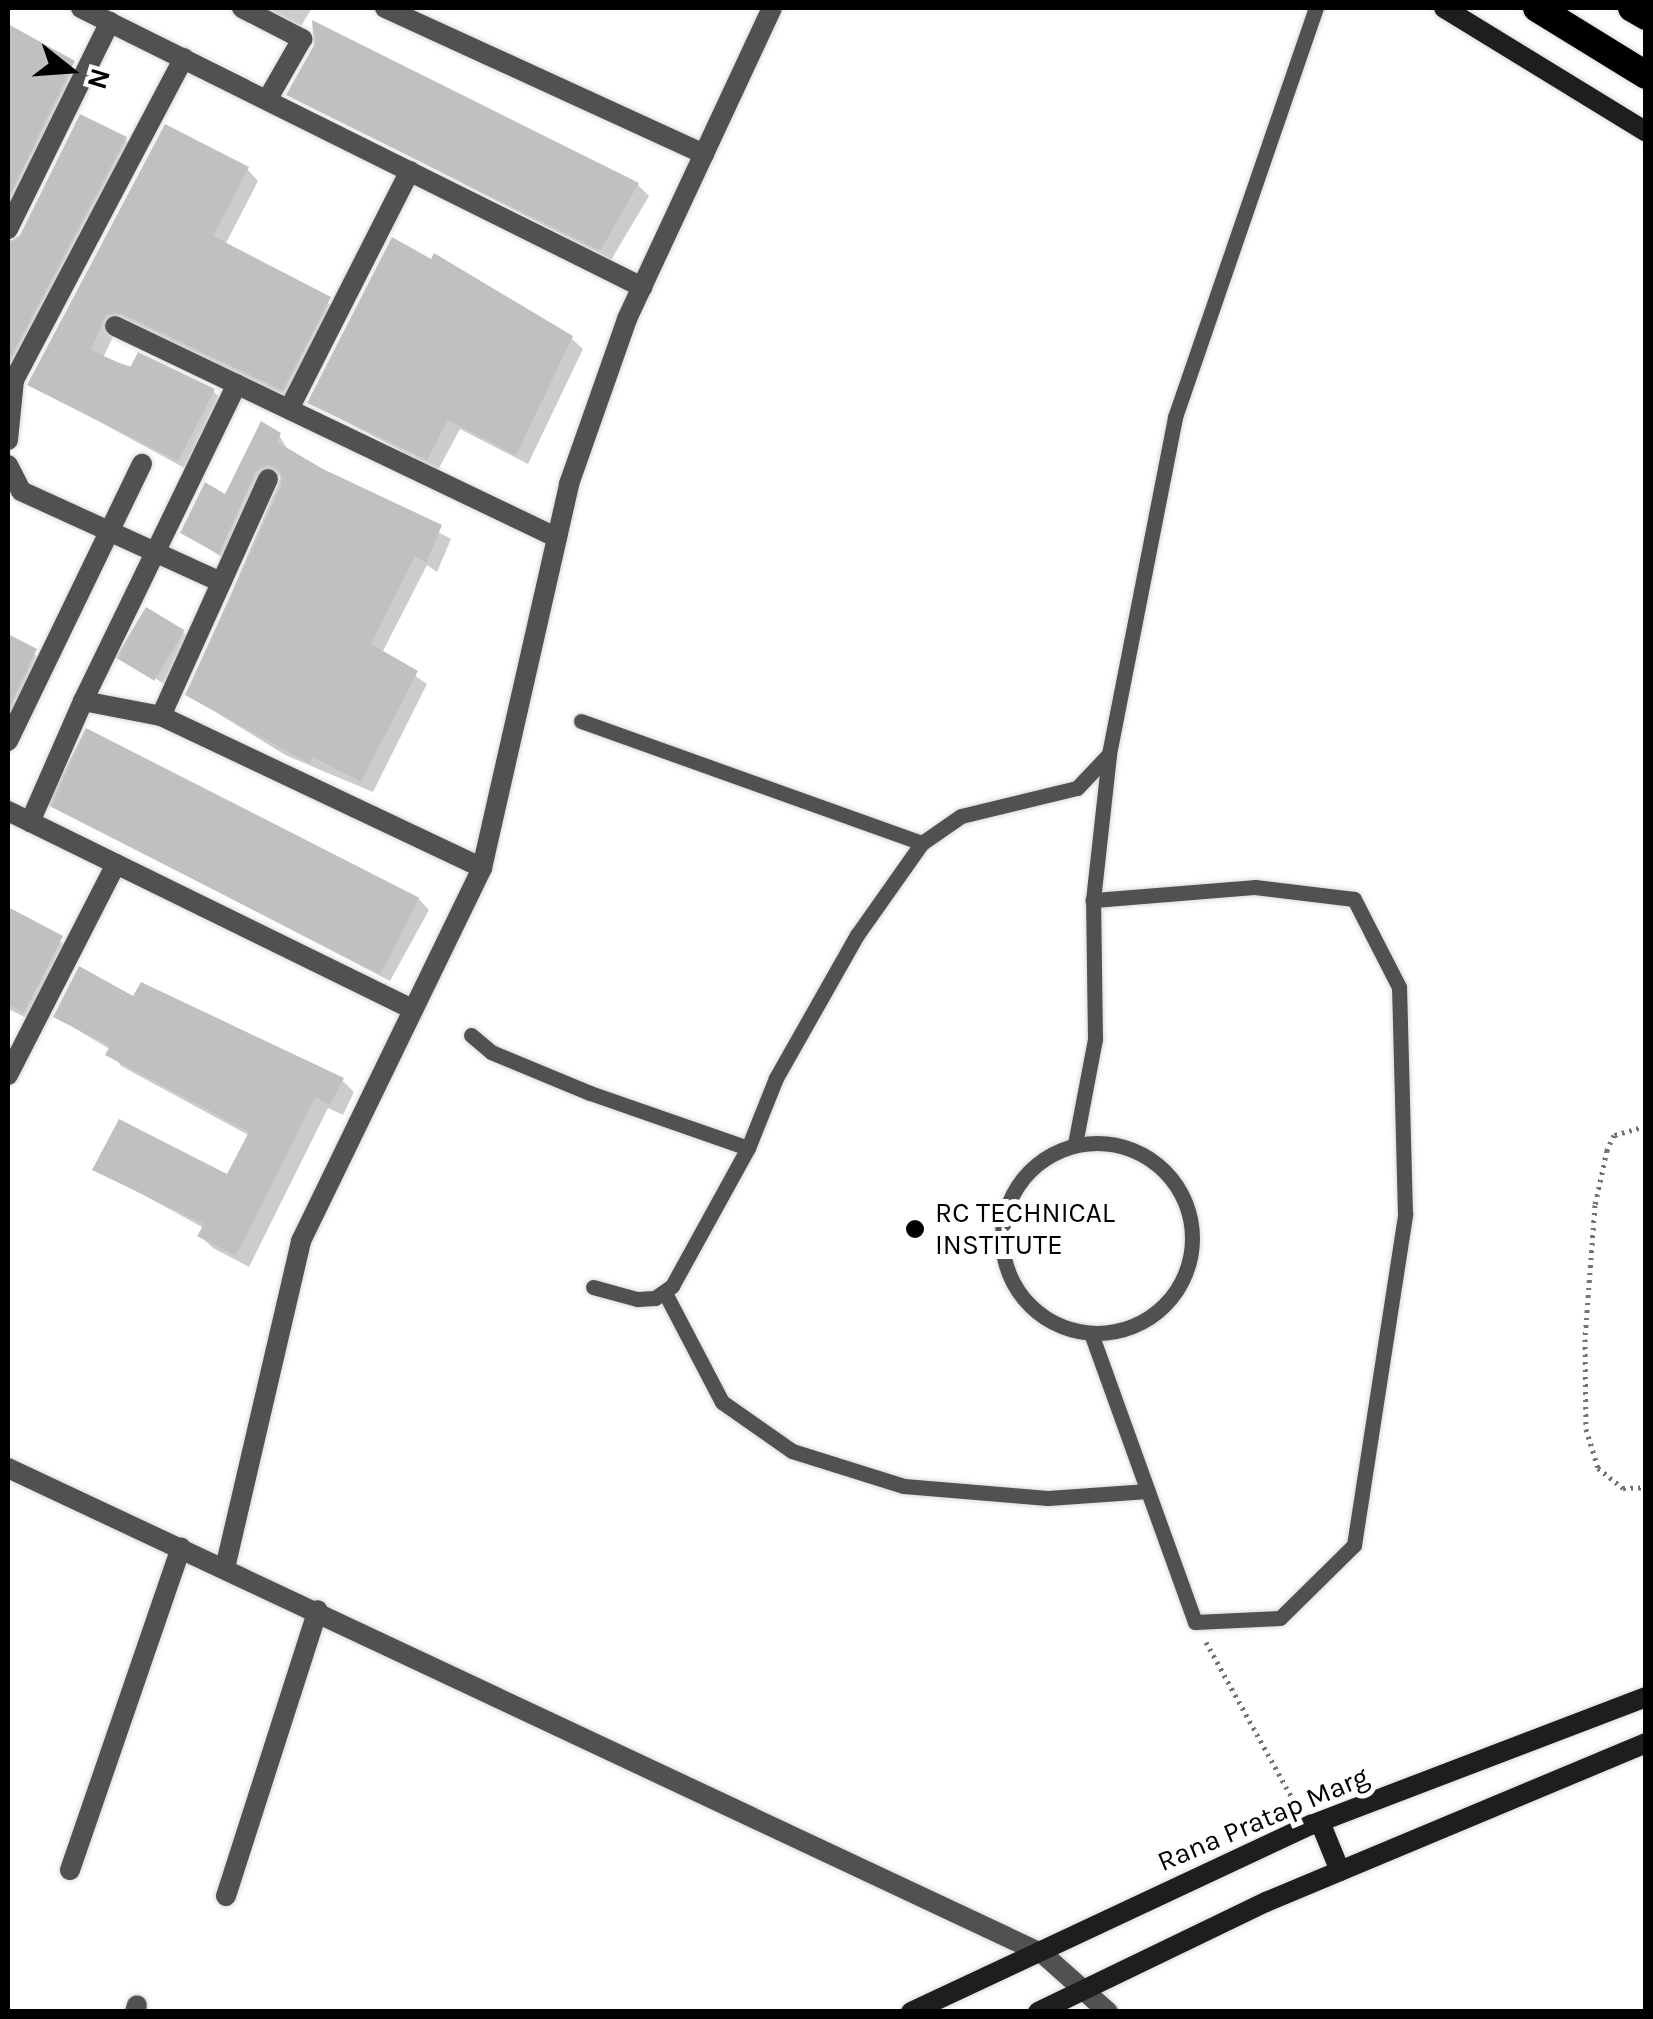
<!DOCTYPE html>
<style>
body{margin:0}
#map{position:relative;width:1653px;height:2019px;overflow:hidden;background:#fff;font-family:Karla,sans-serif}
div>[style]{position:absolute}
.shadow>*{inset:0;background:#0003}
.building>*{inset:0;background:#c0c0c0;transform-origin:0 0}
.path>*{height:5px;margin-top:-2.5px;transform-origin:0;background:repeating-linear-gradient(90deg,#737373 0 2.5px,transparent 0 7.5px)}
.roads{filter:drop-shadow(0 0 2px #dbdbdb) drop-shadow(0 0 2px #dbdbdb)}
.service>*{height:15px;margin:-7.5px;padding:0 7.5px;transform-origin:7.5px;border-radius:7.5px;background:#515151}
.service>.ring{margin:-7.5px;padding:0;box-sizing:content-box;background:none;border:15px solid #515151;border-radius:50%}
.minor>*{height:20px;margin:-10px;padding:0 10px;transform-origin:10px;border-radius:10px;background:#515151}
.tertiary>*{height:20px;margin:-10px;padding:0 10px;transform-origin:10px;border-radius:10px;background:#515151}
.secondary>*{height:20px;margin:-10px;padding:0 10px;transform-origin:10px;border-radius:10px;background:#1e1e1e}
.trunk>*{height:28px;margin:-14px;padding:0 14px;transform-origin:14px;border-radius:14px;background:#000}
.dots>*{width:28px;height:28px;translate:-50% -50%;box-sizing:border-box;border:5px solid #fff;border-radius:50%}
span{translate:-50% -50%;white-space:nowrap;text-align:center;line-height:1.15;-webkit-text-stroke:10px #fff;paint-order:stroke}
.poi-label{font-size:28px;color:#000}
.left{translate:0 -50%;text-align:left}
.street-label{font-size:28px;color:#000}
.frame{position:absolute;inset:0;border:10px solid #000;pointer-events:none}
.north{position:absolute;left:20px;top:20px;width:100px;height:100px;-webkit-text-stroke:8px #fff;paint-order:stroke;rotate:107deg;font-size:28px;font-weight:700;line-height:40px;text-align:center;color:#000}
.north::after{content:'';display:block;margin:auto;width:35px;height:45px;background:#000;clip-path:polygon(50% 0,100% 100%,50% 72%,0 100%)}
</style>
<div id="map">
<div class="shadow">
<div style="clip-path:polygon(263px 8px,312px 8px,301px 26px)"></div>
<div style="clip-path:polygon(8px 30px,85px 75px,8px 232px)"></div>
<div style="clip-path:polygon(289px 94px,638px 185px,649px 196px,611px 260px)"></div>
<div style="clip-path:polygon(125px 139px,137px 150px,8px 400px,8px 241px,22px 237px)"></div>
<div style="clip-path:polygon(247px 169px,258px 181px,225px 245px,340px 310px,294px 401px,134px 324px,118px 326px,103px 358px,213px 391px,225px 402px,190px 471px,30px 384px)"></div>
<div style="clip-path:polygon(571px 338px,583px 349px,528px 464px,460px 429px,438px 470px,310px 403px)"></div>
<div style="clip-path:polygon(279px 435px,289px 452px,451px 539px,437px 572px,427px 565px,382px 653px,427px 684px,373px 792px,285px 755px,188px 695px,282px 474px,267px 484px,231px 563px,183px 533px,226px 497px)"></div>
<div style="clip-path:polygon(183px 632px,194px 644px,174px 690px,122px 658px)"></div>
<div style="clip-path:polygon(8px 637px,49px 664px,8px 746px)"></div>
<div style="clip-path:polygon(54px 807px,418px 898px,429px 910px,390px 981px)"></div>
<div style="clip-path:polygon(8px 909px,73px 950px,35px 1022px,8px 1009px)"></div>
<div style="clip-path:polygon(134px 1000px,342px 1080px,354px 1092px,343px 1115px,328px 1108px,249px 1267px,213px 1248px,200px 1236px,204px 1228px,96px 1169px,228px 1178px,250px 1136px,121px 1066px,111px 1050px,56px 1017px)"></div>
</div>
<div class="building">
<div style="clip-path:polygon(312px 20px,639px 183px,600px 251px,286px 95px,314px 45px)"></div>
<div style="clip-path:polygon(8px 24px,75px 61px,8px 199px)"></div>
<div style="clip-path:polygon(80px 114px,127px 137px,8px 363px,8px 243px,20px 235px)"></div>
<div style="clip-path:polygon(165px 124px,249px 167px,213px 236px,331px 297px,283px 391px,121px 314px,106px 315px,91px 350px,130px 368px,138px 352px,215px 389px,178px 461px,27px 385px)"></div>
<div style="clip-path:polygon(392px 237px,431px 259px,434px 253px,573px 336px,516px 455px,448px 420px,427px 460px,307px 403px)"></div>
<div style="clip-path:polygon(261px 421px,281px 433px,277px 442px,323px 469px,442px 525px,426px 563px,415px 556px,371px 644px,418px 671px,361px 782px,313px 757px,310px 764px,185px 695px,281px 485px,280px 472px,268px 465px,256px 472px,219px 554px,180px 533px,205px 482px,225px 494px)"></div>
<div style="left:146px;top:607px;width:45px;height:59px;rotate:31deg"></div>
<div style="clip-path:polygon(8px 634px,37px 649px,8px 710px)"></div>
<div style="left:86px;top:728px;width:374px;height:86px;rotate:27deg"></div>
<div style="clip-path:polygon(8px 907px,63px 936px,24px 1013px,8px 1004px)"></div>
<div style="clip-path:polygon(79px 966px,133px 996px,141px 982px,344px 1078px,330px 1105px,315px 1097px,236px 1256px,197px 1236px,204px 1224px,92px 1170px,119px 1119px,227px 1174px,249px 1132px,105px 1055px,110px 1046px,53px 1017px)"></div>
</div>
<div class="path">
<div style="left:1646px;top:1126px;width:33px;rotate:164deg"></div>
<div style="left:1614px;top:1135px;width:17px;rotate:115deg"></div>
<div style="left:1607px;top:1150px;width:56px;rotate:102.3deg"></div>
<div style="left:1595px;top:1205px;width:134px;rotate:94.3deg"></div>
<div style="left:1585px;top:1339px;width:90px;rotate:89.4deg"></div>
<div style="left:1586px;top:1429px;width:41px;rotate:72.9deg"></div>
<div style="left:1598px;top:1468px;width:32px;rotate:39deg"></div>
<div style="left:1623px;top:1488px;width:23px;rotate:-2deg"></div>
<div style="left:1206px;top:1642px;width:188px;rotate:61.1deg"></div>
</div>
<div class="roads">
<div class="service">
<div style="left:581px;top:721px;width:362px;rotate:19.7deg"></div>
<div style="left:471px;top:1035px;width:26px;rotate:40deg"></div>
<div style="left:491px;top:1052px;width:107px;rotate:22.5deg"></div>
<div style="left:590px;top:1093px;width:167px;rotate:19.2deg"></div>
<div class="ring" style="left:1002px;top:1143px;width:175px;height:175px"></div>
<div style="left:1075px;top:1144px;width:107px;rotate:-79.2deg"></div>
<div style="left:1095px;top:1039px;width:139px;rotate:-90.8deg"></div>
<div style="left:1093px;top:900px;width:147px;rotate:-83.7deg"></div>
<div style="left:593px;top:1287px;width:46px;rotate:15.3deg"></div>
<div style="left:637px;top:1299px;width:18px;rotate:-3deg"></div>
<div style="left:655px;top:1298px;width:21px;rotate:-35deg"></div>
<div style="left:672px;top:1286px;width:158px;rotate:-61.2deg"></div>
<div style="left:748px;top:1148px;width:75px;rotate:-68.2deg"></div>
<div style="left:776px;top:1078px;width:164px;rotate:-60.5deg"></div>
<div style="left:857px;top:935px;width:113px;rotate:-54.8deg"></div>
<div style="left:922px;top:843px;width:47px;rotate:-34.7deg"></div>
<div style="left:961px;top:816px;width:119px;rotate:-13.6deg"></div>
<div style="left:1077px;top:788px;width:47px;rotate:-46.7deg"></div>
<div style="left:1109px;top:754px;width:343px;rotate:-78.9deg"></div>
<div style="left:1175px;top:417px;width:433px;rotate:-71deg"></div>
<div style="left:665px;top:1293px;width:123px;rotate:62.4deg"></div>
<div style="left:722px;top:1402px;width:85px;rotate:35deg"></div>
<div style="left:792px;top:1451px;width:117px;rotate:17.4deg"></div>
<div style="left:904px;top:1486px;width:144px;rotate:4.8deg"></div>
<div style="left:1048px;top:1498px;width:100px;rotate:-4deg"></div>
<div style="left:1092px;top:1336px;width:304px;rotate:70.2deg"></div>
<div style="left:1195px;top:1622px;width:85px;rotate:-2.7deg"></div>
<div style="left:1280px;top:1618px;width:104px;rotate:-44.6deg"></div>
<div style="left:1354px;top:1545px;width:335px;rotate:-81.2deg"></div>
<div style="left:1405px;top:1214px;width:227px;rotate:-91.5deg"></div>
<div style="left:1399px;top:987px;width:99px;rotate:-117.1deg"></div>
<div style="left:1354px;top:899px;width:100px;rotate:-173.1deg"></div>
<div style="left:1255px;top:887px;width:163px;rotate:175.4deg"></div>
</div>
<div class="minor">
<div style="left:81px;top:8px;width:627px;rotate:26.44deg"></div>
<div style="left:242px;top:8px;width:68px;rotate:27.3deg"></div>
<div style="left:302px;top:39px;width:70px;rotate:119.8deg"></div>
<div style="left:385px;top:8px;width:351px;rotate:24.6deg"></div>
<div style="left:8px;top:229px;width:231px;rotate:-63.8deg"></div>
<div style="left:115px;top:326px;width:490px;rotate:25.6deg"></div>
<div style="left:289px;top:409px;width:267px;rotate:-63.1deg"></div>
<div style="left:8px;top:440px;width:60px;rotate:-84.3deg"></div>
<div style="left:14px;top:380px;width:364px;rotate:-62.2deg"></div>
<div style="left:8px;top:465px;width:29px;rotate:63deg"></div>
<div style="left:21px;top:491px;width:220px;rotate:24.5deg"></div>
<div style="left:268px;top:479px;width:260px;rotate:114.3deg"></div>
<div style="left:161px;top:716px;width:355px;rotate:25.3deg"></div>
<div style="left:83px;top:701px;width:352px;rotate:-64.1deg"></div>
<div style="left:8px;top:741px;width:308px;rotate:-64.2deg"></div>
<div style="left:8px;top:811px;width:451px;rotate:26.1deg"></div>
<div style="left:30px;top:822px;width:132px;rotate:-66.3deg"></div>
<div style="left:83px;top:701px;width:79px;rotate:10.9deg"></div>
<div style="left:8px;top:1075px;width:237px;rotate:-62.9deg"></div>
<div style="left:225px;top:1568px;width:336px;rotate:-76.9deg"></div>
<div style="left:301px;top:1241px;width:415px;rotate:-64.1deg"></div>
<div style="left:482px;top:868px;width:394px;rotate:-77.2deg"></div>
<div style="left:569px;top:484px;width:175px;rotate:-70.6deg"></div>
<div style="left:627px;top:319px;width:343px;rotate:-65deg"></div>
<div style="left:70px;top:1870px;width:341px;rotate:-71deg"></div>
<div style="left:226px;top:1896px;width:300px;rotate:-72.2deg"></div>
<div style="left:135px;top:2012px;width:7px;rotate:-74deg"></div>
</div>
<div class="tertiary">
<div style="left:8px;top:1468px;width:1143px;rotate:25.15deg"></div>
<div style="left:1043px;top:1954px;width:87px;rotate:41.7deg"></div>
</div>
<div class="secondary">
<div style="left:1444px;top:8px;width:237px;rotate:31.5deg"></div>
<div style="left:1320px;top:1822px;width:53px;rotate:67.8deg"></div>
<div style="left:911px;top:2012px;width:442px;rotate:-25.1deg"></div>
<div style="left:1311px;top:1825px;width:359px;rotate:-20.9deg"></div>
<div style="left:1038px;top:2012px;width:253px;rotate:-25.8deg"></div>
<div style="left:1266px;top:1902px;width:412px;rotate:-22.7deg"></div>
</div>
<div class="trunk">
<div style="left:1537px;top:8px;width:128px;rotate:31.6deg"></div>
<div style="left:1632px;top:8px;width:16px;rotate:30deg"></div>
</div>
</div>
<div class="dots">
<div style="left:915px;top:1229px;background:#000"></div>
</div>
<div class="poi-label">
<span class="left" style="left:935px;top:1229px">RC TECHNICAL<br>INSTITUTE</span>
</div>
<div class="street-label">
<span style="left:1263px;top:1819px;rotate:-23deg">Rana Pratap Marg</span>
</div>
<div class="frame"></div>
<div class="north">N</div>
</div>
